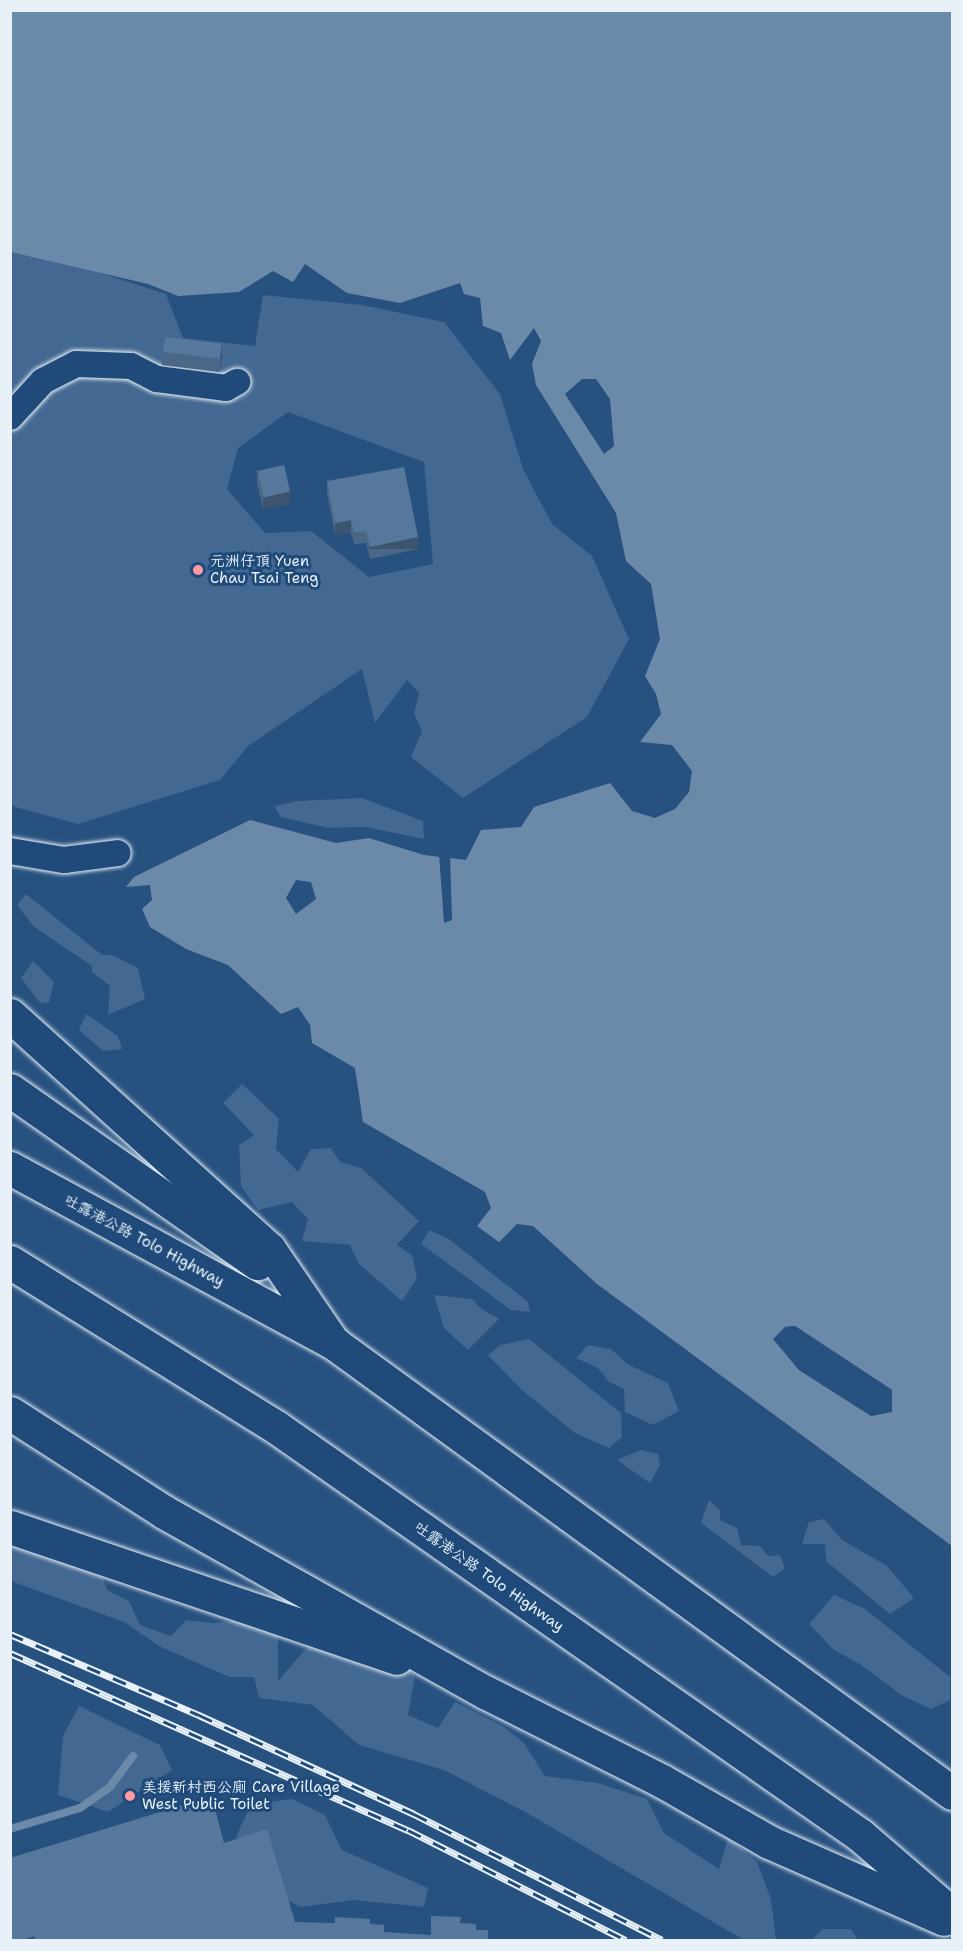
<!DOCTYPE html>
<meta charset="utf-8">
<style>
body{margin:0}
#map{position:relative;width:963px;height:1951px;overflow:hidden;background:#27517f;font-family:"Shantell Sans","LXGW WenKai TC",sans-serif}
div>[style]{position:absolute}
.green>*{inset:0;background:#436891}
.water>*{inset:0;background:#6b8aaa}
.pier>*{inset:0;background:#27517f}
.stream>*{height:8px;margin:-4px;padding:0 4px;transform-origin:4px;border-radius:4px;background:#6b8aaa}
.roads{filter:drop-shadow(0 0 2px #e8f1f8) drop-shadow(0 0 2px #e8f1f8)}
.minor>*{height:26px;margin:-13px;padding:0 13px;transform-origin:13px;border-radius:13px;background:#1f4a7a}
.motorway>*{height:33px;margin:-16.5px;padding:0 16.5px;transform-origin:16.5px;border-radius:16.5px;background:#1f4a7a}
.rail>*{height:7px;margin-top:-3.5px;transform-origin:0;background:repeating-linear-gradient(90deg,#1f4a7a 0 14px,#e8f1f8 0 28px);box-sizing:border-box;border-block:2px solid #e8f1f8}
.wall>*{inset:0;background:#4b6787}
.shaded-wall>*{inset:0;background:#3d546e;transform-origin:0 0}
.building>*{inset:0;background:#57789d;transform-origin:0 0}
.dots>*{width:16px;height:16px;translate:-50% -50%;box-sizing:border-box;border:3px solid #1f4a7a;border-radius:50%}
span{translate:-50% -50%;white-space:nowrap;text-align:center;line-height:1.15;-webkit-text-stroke:6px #1f4a7a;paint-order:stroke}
.poi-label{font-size:15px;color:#e8f1f8}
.left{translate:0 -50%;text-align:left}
.street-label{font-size:15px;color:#e8f1f8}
.frame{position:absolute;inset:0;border:12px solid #e8f1f8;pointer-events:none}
</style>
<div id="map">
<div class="green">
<div style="clip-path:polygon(evenodd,10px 244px,166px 294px,183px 338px,255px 346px,263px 295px,362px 305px,444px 322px,500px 394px,523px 469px,552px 524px,592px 556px,629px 639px,587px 717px,463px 798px,411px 757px,422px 731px,414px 714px,419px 693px,407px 680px,375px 723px,362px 669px,248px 746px,220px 780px,78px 824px,15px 807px,10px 803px,10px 244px,288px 412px,424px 462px,433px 564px,369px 577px,311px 531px,265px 533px,227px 489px,238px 448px,288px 412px)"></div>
<div style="clip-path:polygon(362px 798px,423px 821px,424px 839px,366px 827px,328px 828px,281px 817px,274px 806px,298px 801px)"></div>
<div style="clip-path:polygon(26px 894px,102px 955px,112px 955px,138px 968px,145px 999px,108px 1015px,110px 986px,92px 972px,92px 966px,33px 926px,17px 905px)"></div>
<div style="clip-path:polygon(33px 961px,54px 982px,49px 1002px,40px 1003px,21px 978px)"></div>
<div style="clip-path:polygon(86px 1014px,118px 1036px,122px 1049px,103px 1051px,79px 1030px)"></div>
<div style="clip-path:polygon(242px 1084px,279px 1119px,276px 1149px,298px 1172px,311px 1149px,331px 1148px,340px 1162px,361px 1168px,419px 1221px,397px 1245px,412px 1255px,417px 1278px,402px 1301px,359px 1264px,350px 1245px,302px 1241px,308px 1219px,292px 1202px,258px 1210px,241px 1186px,239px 1145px,254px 1135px,223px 1103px)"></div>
<div style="clip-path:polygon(429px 1230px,449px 1239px,528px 1302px,530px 1312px,511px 1310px,421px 1244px)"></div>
<div style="clip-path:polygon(434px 1295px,472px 1299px,480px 1308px,499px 1319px,468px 1350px,444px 1328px)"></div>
<div style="clip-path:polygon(529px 1339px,621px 1413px,622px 1437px,609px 1448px,575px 1433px,522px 1390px,488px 1355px,500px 1345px)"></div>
<div style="clip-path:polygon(588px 1345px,611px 1349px,627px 1364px,668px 1383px,679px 1411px,653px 1425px,625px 1412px,624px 1389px,609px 1382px,598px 1368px,576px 1358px)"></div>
<div style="clip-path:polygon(641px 1450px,658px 1454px,660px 1465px,650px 1483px,617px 1460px)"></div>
<div style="clip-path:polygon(709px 1500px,720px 1510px,720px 1520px,737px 1528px,741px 1545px,760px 1546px,768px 1556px,780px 1555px,785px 1568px,773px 1577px,701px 1523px)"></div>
<div style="clip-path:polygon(824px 1519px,842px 1540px,887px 1566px,914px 1598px,890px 1614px,826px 1561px,825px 1544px,802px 1544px,809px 1522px)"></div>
<div style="clip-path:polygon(11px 1538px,22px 1549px,50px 1559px,83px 1557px,101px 1573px,107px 1590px,129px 1601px,140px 1625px,171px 1636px,186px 1620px,213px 1623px,278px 1617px,278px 1681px,309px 1645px,407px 1669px,415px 1676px,408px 1715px,438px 1728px,455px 1702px,504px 1727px,524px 1743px,545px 1776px,598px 1783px,647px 1799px,664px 1833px,719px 1869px,728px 1838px,757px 1862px,771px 1899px,776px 1940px,744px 1940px,527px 1813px,444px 1770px,359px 1745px,313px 1705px,259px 1698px,254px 1677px,229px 1677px,159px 1646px,124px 1622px,16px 1583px,11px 1580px)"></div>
<div style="clip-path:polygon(834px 1595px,865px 1609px,950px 1677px,950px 1700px,931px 1709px,903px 1696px,860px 1664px,834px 1650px,809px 1624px)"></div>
<div style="clip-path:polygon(79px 1706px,160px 1745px,172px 1770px,108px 1812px,58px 1795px,63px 1736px)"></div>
<div style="clip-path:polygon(292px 1799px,325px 1815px,342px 1850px,428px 1888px,424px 1907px,354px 1900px,301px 1907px,265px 1889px,236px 1837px,251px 1804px)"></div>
<div style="clip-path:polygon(822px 1929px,851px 1929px,858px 1940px,812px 1940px)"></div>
</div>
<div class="water">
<div style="clip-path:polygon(evenodd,11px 11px,952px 11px,952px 1546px,597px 1284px,533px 1226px,517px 1224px,499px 1242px,477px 1226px,491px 1208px,485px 1192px,363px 1122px,355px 1068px,312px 1043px,310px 1025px,298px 1007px,281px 1014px,228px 965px,186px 949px,150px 927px,142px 909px,152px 900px,150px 885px,126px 887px,134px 877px,250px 820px,336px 843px,369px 838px,424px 855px,466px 860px,481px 830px,521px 827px,534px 807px,610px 783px,632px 811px,655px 818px,675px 809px,689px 792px,692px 771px,672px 745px,640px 742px,661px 714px,656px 694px,645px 676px,660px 639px,651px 584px,626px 561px,616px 513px,536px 385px,532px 364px,541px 341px,534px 328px,510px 360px,501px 333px,483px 326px,480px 298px,464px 294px,460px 283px,400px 303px,347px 293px,305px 264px,293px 282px,273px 271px,239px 292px,178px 296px,148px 284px,11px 252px,11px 11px,582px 379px,596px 379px,610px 399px,614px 446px,604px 454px,565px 394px,582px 379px,11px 11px,296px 880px,311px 882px,316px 899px,296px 914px,286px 898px,296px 880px,11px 11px,795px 1326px,892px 1390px,892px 1411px,871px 1416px,799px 1370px,774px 1339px,785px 1327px,795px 1326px)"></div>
</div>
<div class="pier">
<div style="clip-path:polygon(439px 854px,450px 855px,452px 920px,444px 923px)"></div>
<div style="clip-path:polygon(evenodd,795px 1326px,892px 1390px,892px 1412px,872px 1416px,799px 1370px,773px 1339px,785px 1327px,795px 1326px,794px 1329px,889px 1392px,890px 1409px,872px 1413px,801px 1368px,777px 1339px,786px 1330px,794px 1329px)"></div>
</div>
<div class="stream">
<div style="left:10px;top:1829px;width:73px;rotate:-16.7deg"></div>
<div style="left:80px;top:1808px;width:35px;rotate:-35deg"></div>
<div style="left:109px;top:1788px;width:40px;rotate:-53deg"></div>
</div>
<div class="roads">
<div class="minor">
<div style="left:10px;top:417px;width:49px;rotate:-47.5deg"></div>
<div style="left:43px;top:381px;width:37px;rotate:-27deg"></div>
<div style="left:76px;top:364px;width:55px;rotate:2.1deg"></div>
<div style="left:131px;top:366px;width:29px;rotate:27deg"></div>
<div style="left:157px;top:379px;width:70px;rotate:7.4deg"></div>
<div style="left:226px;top:388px;width:13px;rotate:-29deg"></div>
<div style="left:10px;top:851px;width:55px;rotate:9.5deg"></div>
<div style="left:64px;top:860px;width:54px;rotate:-7.4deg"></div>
</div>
<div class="motorway">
<div style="left:10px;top:1015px;width:349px;rotate:42.1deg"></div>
<div style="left:269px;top:1249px;width:112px;rotate:55.6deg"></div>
<div style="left:10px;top:1090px;width:302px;rotate:35deg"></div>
<div style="left:10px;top:1168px;width:370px;rotate:28.4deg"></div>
<div style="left:335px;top:1344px;width:763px;rotate:36.04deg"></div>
<div style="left:10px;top:1262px;width:313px;rotate:31.8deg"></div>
<div style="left:276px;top:1427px;width:712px;rotate:34.94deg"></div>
<div style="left:860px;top:1835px;width:121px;rotate:40.7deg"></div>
<div style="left:10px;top:1413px;width:183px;rotate:32.7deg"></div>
<div style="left:164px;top:1512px;width:370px;rotate:29.3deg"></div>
<div style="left:487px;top:1693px;width:196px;rotate:26.7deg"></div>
<div style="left:662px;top:1781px;width:123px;rotate:29.7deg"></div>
<div style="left:769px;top:1842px;width:191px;rotate:23.7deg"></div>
<div style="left:10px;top:1527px;width:408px;rotate:18.7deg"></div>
</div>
</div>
<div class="rail">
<div style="left:10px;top:1634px;width:206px;rotate:23.2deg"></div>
<div style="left:199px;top:1715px;width:237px;rotate:24.7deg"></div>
<div style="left:414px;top:1814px;width:278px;rotate:26.9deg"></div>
<div style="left:10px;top:1653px;width:436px;rotate:24deg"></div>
<div style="left:408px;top:1830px;width:244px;rotate:26.8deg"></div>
</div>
<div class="wall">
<div style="clip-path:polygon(162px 352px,222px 356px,220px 372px,162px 365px)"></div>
<div style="clip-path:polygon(257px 470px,290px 504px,263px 509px,257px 483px)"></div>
<div style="clip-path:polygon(327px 481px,418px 549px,370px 559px,366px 543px,354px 544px,351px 532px,335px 535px,327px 493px)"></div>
</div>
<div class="shaded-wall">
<div style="clip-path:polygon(222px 344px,222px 356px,220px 372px,220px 360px)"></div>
<div style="clip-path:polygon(290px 491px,290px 504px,263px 509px,263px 497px)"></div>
<div style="clip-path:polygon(351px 520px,351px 532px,335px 535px,335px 523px)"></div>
<div style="left:418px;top:537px;width:12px;height:49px;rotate:90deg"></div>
<div style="clip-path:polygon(34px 1936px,34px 1941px,19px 1941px)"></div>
</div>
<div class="building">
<div style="left:165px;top:337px;width:57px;height:15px;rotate:7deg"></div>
<div style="left:284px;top:465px;width:27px;height:27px;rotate:77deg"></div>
<div style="clip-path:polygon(404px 467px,418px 537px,370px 547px,366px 531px,354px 532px,351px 520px,335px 523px,327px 481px)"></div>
<div style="clip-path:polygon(206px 1798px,207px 1804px,213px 1802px,224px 1843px,267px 1829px,295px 1922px,335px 1923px,335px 1917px,370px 1919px,370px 1924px,384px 1925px,384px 1932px,431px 1935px,431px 1916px,461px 1917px,460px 1923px,476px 1924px,476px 1930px,488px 1930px,488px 1941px,36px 1941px,34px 1936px,19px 1941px,10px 1941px,10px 1858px)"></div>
</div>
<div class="dots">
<div style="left:198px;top:570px;background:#ff9aa2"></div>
<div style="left:130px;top:1796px;background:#ff9aa2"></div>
</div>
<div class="poi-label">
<span class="left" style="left:210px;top:570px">元洲仔頂 Yuen<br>Chau Tsai Teng</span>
<span class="left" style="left:142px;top:1796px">美援新村西公廁 Care Village<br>West Public Toilet</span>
</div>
<div class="street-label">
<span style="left:144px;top:1241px;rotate:28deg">吐露港公路 Tolo Highway</span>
<span style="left:489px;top:1577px;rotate:35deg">吐露港公路 Tolo Highway</span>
</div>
<div class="frame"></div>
</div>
